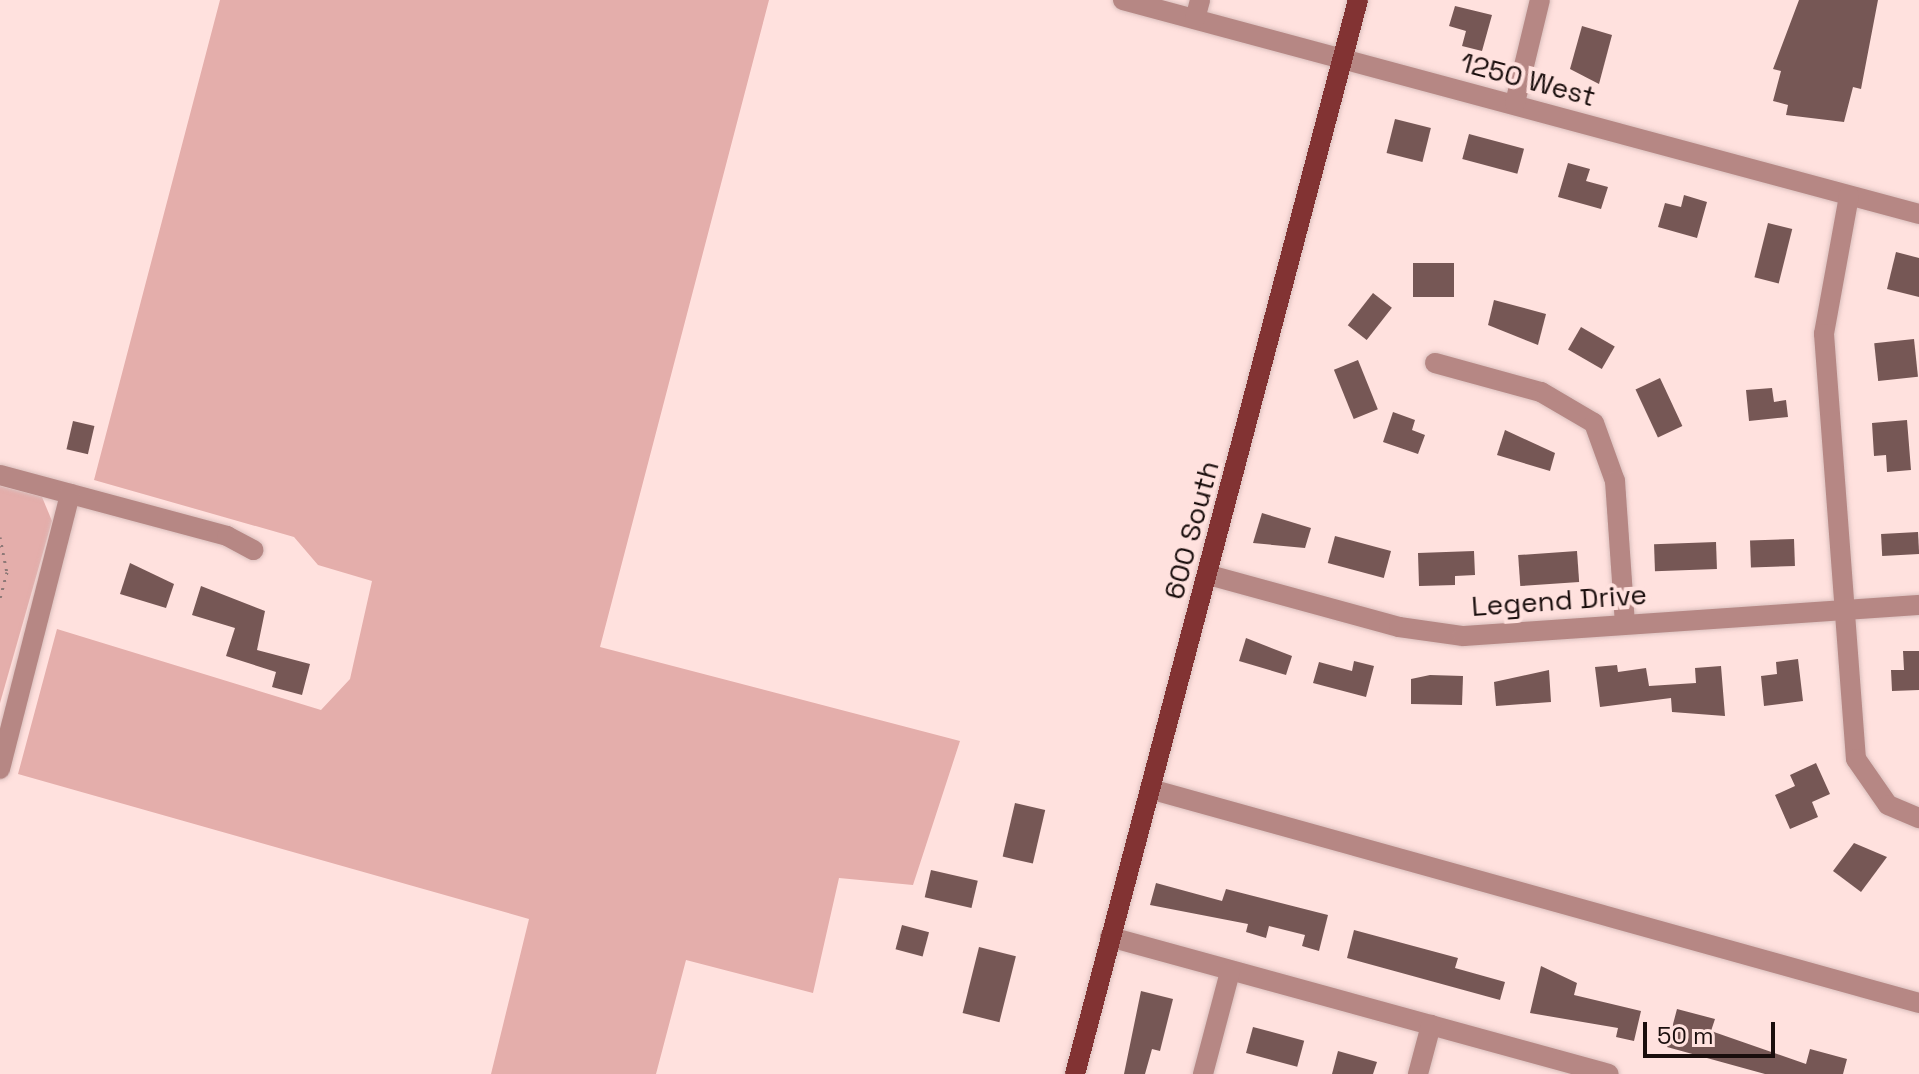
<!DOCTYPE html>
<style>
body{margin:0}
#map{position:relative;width:1919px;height:1074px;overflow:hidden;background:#ffe1de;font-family:"Space Grotesk",sans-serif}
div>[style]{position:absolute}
.green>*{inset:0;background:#e4aeab}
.building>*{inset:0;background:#765755;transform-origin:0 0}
.path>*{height:3px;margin-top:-1.5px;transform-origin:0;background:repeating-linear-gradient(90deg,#8e7977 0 2px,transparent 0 8px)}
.roads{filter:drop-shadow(0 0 2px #dabfbd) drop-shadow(0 0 2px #dabfbd)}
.minor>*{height:20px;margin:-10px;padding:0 10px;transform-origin:10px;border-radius:10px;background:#b68784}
.major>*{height:20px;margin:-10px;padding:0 10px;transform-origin:10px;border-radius:10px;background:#823333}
span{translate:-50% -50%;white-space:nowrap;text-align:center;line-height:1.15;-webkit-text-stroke:8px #ffe1de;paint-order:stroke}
.street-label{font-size:28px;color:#1a0e0d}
.scale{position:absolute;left:1643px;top:1022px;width:132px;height:36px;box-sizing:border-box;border:4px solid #1a0e0d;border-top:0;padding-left:10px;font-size:24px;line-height:28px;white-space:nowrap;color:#1a0e0d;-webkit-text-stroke:6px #ffe1de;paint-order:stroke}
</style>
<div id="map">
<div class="green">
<div style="clip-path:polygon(220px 0,769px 0,600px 647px,960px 741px,913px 885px,839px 878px,813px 993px,686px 960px,656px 1074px,491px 1074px,529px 919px,18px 774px,57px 629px,321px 710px,350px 679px,372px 581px,318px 565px,294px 537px,94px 480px)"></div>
<div style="clip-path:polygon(0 486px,42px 497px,52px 521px,0 703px)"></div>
</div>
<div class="building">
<div style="clip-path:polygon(1799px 0,1878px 0,1861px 89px,1853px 87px,1844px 122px,1786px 115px,1788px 105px,1773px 101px,1781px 71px,1773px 69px)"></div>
<div style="clip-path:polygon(1455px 6px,1492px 15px,1482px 51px,1462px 46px,1466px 31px,1449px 26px)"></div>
<div style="clip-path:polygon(1582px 26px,1612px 35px,1599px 84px,1570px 69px)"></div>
<div style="left:1395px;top:119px;width:37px;height:35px;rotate:14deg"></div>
<div style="left:1469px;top:134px;width:57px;height:26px;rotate:15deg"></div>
<div style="clip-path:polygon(1568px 163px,1590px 169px,1586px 181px,1608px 187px,1601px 209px,1558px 197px)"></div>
<div style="clip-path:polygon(1684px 195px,1707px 202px,1697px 238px,1658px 227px,1665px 203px,1681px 207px)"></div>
<div style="left:1768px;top:223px;width:25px;height:56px;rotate:14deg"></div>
<div style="clip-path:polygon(1896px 252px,1919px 258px,1919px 297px,1887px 289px)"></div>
<div style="left:1413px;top:263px;width:41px;height:34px"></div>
<div style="left:1373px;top:293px;width:24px;height:41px;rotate:38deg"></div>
<div style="clip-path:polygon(1494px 300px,1546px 314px,1538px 345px,1488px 325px)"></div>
<div style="left:1581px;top:327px;width:39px;height:26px;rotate:30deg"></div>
<div style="left:1914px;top:339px;width:38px;height:40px;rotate:84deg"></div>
<div style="left:1358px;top:360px;width:53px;height:26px;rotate:68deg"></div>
<div style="left:1660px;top:378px;width:53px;height:27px;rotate:65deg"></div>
<div style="clip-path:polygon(1772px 388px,1774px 402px,1786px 400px,1788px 417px,1749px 421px,1746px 390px)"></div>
<div style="clip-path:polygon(1393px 412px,1415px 420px,1412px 430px,1425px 435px,1418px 454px,1383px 442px)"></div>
<div style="clip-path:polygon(1907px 420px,1911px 470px,1887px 472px,1886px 455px,1874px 456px,1872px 423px)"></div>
<div style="left:73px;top:421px;width:22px;height:29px;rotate:13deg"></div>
<div style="clip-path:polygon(1505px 430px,1555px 453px,1550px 471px,1497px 455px)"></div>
<div style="clip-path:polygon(1262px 513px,1311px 528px,1305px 548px,1253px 543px)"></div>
<div style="left:1918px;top:532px;width:22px;height:37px;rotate:87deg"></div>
<div style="left:1335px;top:536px;width:58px;height:28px;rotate:15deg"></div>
<div style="left:1794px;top:539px;width:27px;height:44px;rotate:88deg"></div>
<div style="left:1716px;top:542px;width:27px;height:62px;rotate:88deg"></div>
<div style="clip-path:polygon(1474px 551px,1475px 575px,1455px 576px,1455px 585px,1419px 586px,1418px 553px)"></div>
<div style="left:1577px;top:551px;width:31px;height:59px;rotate:86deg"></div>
<div style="clip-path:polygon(130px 563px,174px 584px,166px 608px,120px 594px)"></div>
<div style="clip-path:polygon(201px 586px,265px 611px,257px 650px,310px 664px,302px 695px,272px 687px,276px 672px,226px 656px,235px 628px,192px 615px)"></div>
<div style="clip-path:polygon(1246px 638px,1292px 656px,1286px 675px,1239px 661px)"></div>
<div style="clip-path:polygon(1903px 651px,1919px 651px,1919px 690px,1892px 691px,1891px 670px,1904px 670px)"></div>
<div style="clip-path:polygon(1798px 659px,1803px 701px,1764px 706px,1761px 676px,1777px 674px,1776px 662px)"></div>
<div style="clip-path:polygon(1354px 661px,1374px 666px,1366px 697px,1313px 683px,1319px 662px,1352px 671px)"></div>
<div style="clip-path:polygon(1617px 665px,1618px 672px,1646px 668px,1649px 686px,1696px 683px,1695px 668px,1721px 666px,1725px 716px,1672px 712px,1671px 698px,1600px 707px,1595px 667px)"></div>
<div style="clip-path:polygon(1549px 670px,1551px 702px,1496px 706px,1494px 682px)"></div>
<div style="clip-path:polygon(1430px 675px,1463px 676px,1462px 705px,1411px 704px,1411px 679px)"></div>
<div style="clip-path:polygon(1816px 763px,1830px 794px,1812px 802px,1818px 817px,1790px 829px,1775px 795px,1795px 786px,1790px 775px)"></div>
<div style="left:1015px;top:803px;width:31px;height:55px;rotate:13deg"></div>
<div style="clip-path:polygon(1854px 843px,1887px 857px,1861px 892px,1833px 871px)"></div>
<div style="left:931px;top:870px;width:48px;height:28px;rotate:13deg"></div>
<div style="clip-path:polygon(1156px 883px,1222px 901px,1226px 889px,1328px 915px,1319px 951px,1302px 946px,1305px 935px,1269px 926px,1266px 938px,1246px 932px,1248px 924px,1150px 905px)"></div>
<div style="left:902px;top:925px;width:28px;height:25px;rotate:15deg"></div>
<div style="clip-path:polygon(1354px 930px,1458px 958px,1455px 968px,1505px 982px,1500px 1000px,1347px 958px)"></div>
<div style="left:979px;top:947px;width:38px;height:68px;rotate:14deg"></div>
<div style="clip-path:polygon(1541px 966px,1577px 983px,1574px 995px,1641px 1011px,1634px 1041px,1616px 1037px,1618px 1028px,1530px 1013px)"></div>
<div style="clip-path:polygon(1141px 991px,1173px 999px,1160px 1051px,1152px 1049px,1145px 1074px,1124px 1074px)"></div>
<div style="clip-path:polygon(1677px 1009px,1715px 1019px,1711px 1031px,1806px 1064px,1810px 1049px,1847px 1059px,1843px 1074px,1765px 1074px,1667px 1047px)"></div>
<div style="left:1253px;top:1027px;width:53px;height:27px;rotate:15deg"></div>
<div style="clip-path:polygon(1338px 1051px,1377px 1062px,1373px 1074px,1332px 1074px)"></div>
</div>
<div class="path">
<div style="left:0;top:537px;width:36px;rotate:79deg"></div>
<div style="left:7px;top:572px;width:27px;rotate:105deg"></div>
</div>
<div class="roads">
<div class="minor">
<div style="left:1123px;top:0;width:824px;rotate:15.05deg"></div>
<div style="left:1195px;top:19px;width:20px;rotate:-75deg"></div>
<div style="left:1515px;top:103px;width:106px;rotate:-76.4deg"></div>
<div style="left:1849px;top:196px;width:140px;rotate:100.3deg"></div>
<div style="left:1824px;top:334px;width:426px;rotate:85.7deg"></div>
<div style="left:1856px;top:759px;width:56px;rotate:55.2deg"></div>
<div style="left:1888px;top:805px;width:34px;rotate:23deg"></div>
<div style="left:1435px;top:363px;width:110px;rotate:15.3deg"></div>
<div style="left:1541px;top:392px;width:61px;rotate:30.3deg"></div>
<div style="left:1594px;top:423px;width:62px;rotate:70.1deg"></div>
<div style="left:1615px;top:481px;width:143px;rotate:86deg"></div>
<div style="left:0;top:475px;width:235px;rotate:15deg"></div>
<div style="left:227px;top:536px;width:30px;rotate:28deg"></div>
<div style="left:1209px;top:575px;width:197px;rotate:15.3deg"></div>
<div style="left:1399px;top:627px;width:65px;rotate:8deg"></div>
<div style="left:1463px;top:636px;width:457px;rotate:-3.9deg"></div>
<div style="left:0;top:769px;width:284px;rotate:-75.7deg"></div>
<div style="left:1150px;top:789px;width:798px;rotate:15.55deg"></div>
<div style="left:1110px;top:937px;width:517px;rotate:15.35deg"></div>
<div style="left:1203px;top:1074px;width:106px;rotate:-75.2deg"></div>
<div style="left:1418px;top:1074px;width:51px;rotate:-75.1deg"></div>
</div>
<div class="major">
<div style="left:1075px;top:1074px;width:1111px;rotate:-75.24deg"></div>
</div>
</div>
<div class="street-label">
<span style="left:1528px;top:79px;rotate:15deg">1250 West</span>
<span style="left:1191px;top:530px;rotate:-75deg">600 South</span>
<span style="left:1559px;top:600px;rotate:-4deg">Legend Drive</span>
</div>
<div class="scale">50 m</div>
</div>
